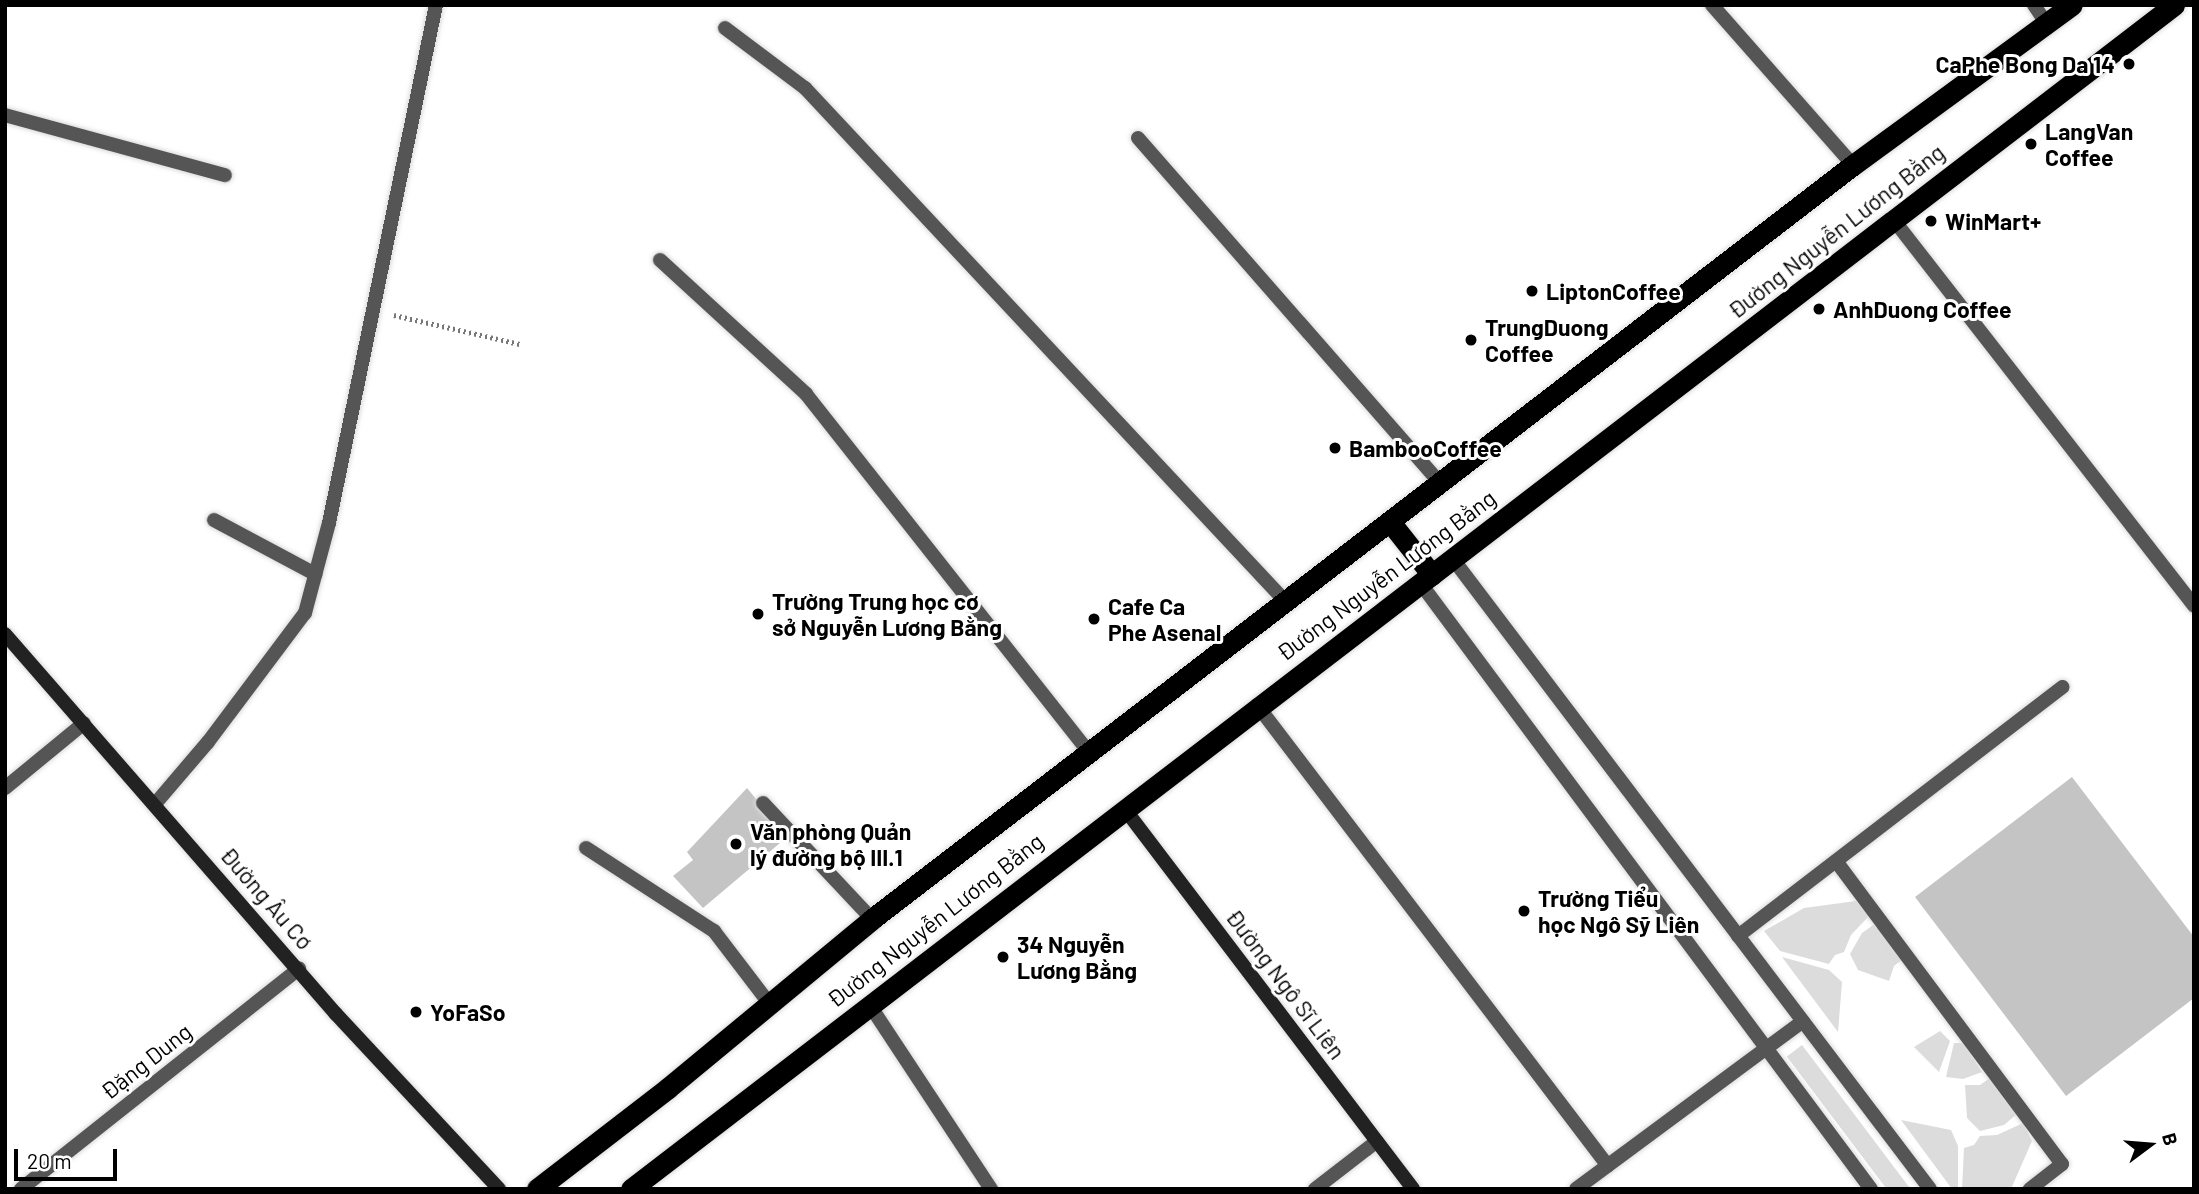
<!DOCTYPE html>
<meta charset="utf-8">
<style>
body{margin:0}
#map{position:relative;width:2199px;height:1194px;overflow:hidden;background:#fff;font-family:Barlow,sans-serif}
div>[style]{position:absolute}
.green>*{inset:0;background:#dcdcdc;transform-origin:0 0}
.building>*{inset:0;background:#c4c4c4}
.path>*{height:4.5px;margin-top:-2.25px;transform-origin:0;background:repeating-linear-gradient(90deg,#777 0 2px,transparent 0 5.5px)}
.roads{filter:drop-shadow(0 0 2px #dbdbdb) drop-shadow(0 0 2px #dbdbdb)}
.lane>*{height:14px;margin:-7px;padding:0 7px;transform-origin:7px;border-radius:7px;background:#555}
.street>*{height:14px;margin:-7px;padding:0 7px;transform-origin:7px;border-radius:7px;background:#555}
.secondary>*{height:14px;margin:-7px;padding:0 7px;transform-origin:7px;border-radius:7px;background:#222}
.highway>*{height:21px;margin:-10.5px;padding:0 10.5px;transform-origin:10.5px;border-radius:10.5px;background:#000}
.dots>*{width:19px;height:19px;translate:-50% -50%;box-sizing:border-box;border:4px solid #fff;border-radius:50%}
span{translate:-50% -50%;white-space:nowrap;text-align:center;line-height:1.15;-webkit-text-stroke:6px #fff;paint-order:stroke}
.poi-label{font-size:23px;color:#000;font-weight:700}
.right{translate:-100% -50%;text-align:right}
.left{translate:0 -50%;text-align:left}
.street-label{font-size:23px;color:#000}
.frame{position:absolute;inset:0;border:7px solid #000;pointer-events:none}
.north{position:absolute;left:2115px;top:1110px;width:70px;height:70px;-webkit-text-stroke:5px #fff;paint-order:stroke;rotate:74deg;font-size:19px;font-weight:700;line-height:28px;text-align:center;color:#000}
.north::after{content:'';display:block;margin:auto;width:24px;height:32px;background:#000;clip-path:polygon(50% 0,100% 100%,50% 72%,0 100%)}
.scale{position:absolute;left:14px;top:1149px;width:103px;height:32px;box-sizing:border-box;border:4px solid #000;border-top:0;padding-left:9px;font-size:21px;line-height:24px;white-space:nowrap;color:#000;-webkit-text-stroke:5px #fff;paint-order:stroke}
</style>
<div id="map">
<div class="green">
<div style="clip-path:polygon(1856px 901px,1870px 915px,1851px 935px,1844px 952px,1835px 955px,1829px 964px,1780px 951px,1764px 931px,1804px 908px)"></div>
<div style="clip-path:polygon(1876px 923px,1903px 959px,1894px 966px,1889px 981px,1858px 970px,1850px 954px,1862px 933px)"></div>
<div style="clip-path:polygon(1782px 957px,1829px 970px,1842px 982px,1838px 1032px)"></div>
<div style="clip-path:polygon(1940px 1031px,1950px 1041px,1939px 1072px,1914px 1047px)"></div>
<div style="clip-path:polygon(1954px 1043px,1963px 1043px,1982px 1072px,1963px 1079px,1946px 1077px)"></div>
<div style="left:1802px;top:1045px;width:181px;height:19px;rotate:53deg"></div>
<div style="clip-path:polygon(1990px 1078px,2017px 1114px,2004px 1125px,1980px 1131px,1967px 1118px,1965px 1085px,1980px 1085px)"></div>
<div style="clip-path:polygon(1901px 1120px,1951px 1130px,1958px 1146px,1958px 1189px,1952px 1189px)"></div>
<div style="clip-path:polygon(2023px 1123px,2032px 1141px,2011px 1189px,1962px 1189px,1964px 1148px,1974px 1145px,1980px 1136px,1997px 1135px)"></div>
</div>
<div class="building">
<div style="clip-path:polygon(2072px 777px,2194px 937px,2194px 998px,2066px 1096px,1915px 897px)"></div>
<div style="clip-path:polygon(747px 788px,787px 837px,703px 908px,673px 876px,693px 860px,687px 852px)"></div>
</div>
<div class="path">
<div style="left:394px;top:315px;width:129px;rotate:13deg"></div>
</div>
<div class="roads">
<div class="lane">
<div style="left:1712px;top:5px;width:213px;rotate:48.6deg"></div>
<div style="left:1453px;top:559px;width:790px;rotate:52.87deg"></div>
<div style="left:1421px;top:584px;width:754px;rotate:53.36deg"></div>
<div style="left:1257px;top:705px;width:579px;rotate:52.71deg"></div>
<div style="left:763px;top:803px;width:159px;rotate:46.8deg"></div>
<div style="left:1836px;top:861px;width:378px;rotate:53.3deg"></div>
<div style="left:2062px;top:1164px;width:41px;rotate:142deg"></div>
<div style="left:1738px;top:936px;width:409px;rotate:-37.5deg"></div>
<div style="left:869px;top:1004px;width:222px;rotate:56.6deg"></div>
<div style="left:1576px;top:1189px;width:282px;rotate:-36.5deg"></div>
</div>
<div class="street">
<div style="left:2034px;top:5px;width:23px;rotate:56deg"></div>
<div style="left:725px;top:28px;width:100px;rotate:36.9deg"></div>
<div style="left:805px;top:88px;width:705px;rotate:46.9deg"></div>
<div style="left:5px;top:115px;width:228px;rotate:15.3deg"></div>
<div style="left:1138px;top:138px;width:460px;rotate:48.8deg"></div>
<div style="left:1893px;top:219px;width:490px;rotate:52.1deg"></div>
<div style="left:660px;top:260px;width:198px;rotate:42.5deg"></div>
<div style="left:806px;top:394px;width:460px;rotate:51.7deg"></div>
<div style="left:214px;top:520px;width:115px;rotate:28.1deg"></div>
<div style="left:5px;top:788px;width:102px;rotate:-39.4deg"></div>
<div style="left:155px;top:804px;width:82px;rotate:-49.5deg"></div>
<div style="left:208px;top:742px;width:161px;rotate:-53.1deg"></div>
<div style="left:305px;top:613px;width:93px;rotate:-75.1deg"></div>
<div style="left:329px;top:523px;width:529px;rotate:-78.33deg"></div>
<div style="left:586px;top:848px;width:153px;rotate:33deg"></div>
<div style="left:714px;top:931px;width:89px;rotate:52.7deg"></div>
<div style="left:21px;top:1189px;width:355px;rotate:-38.4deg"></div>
<div style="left:1315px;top:1189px;width:78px;rotate:-37.7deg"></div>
</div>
<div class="secondary">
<div style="left:5px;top:634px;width:504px;rotate:48.94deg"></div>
<div style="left:336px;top:1014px;width:239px;rotate:47deg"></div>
<div style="left:1124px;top:808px;width:478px;rotate:52.8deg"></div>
</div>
<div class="highway">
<div style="left:1391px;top:523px;width:66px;rotate:51.7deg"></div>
<div style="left:537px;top:1189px;width:165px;rotate:-37.6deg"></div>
<div style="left:668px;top:1088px;width:265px;rotate:-39.6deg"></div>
<div style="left:872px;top:919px;width:1237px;rotate:-37.55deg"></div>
<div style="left:1853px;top:165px;width:271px;rotate:-36.2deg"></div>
<div style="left:631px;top:1189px;width:1945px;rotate:-37.5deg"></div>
</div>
</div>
<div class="dots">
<div style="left:2129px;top:64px;background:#000"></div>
<div style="left:2031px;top:144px;background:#000"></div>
<div style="left:1931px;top:221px;background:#000"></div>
<div style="left:1532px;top:291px;background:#000"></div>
<div style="left:1819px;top:309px;background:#000"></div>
<div style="left:1471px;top:340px;background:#000"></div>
<div style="left:1335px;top:448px;background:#000"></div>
<div style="left:758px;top:614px;background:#000"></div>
<div style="left:1094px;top:619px;background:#000"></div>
<div style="left:736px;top:844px;background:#000"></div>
<div style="left:1524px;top:911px;background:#000"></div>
<div style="left:1003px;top:957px;background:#000"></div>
<div style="left:416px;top:1012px;background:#000"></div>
</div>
<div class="poi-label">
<span class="right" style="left:2115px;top:64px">CaPhe Bong Da 14</span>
<span class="left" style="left:2045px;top:144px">LangVan<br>Coffee</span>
<span class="left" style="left:1945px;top:221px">WinMart+</span>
<span class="left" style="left:1546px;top:291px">LiptonCoffee</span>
<span class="left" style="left:1833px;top:309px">AnhDuong Coffee</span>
<span class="left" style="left:1485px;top:340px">TrungDuong<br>Coffee</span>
<span class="left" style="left:1349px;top:448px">BambooCoffee</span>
<span class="left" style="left:772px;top:614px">Trường Trung học cơ<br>sở Nguyễn Lương Bằng</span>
<span class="left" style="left:1108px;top:619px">Cafe Ca<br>Phe Asenal</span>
<span class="left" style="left:750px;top:844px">Văn phòng Quản<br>lý đường bộ III.1</span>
<span class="left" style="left:1538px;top:911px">Trường Tiểu<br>học Ngô Sỹ Liên</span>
<span class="left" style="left:1017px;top:957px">34 Nguyễn<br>Lương Bằng</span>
<span class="left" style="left:430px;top:1012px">YoFaSo</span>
</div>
<div class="street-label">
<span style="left:1836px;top:231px;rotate:-38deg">Đường Nguyễn Lương Bằng</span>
<span style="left:1386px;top:575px;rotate:-37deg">Đường Nguyễn Lương Bằng</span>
<span style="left:267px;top:898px;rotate:49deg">Đường Âu Cơ</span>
<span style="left:935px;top:920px;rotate:-38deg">Đường Nguyễn Lương Bằng</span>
<span style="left:1286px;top:984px;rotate:53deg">Đường Ngô Sĩ Liên</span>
<span style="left:146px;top:1061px;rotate:-38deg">Đặng Dung</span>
</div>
<div class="frame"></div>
<div class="north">B</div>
<div class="scale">20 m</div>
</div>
